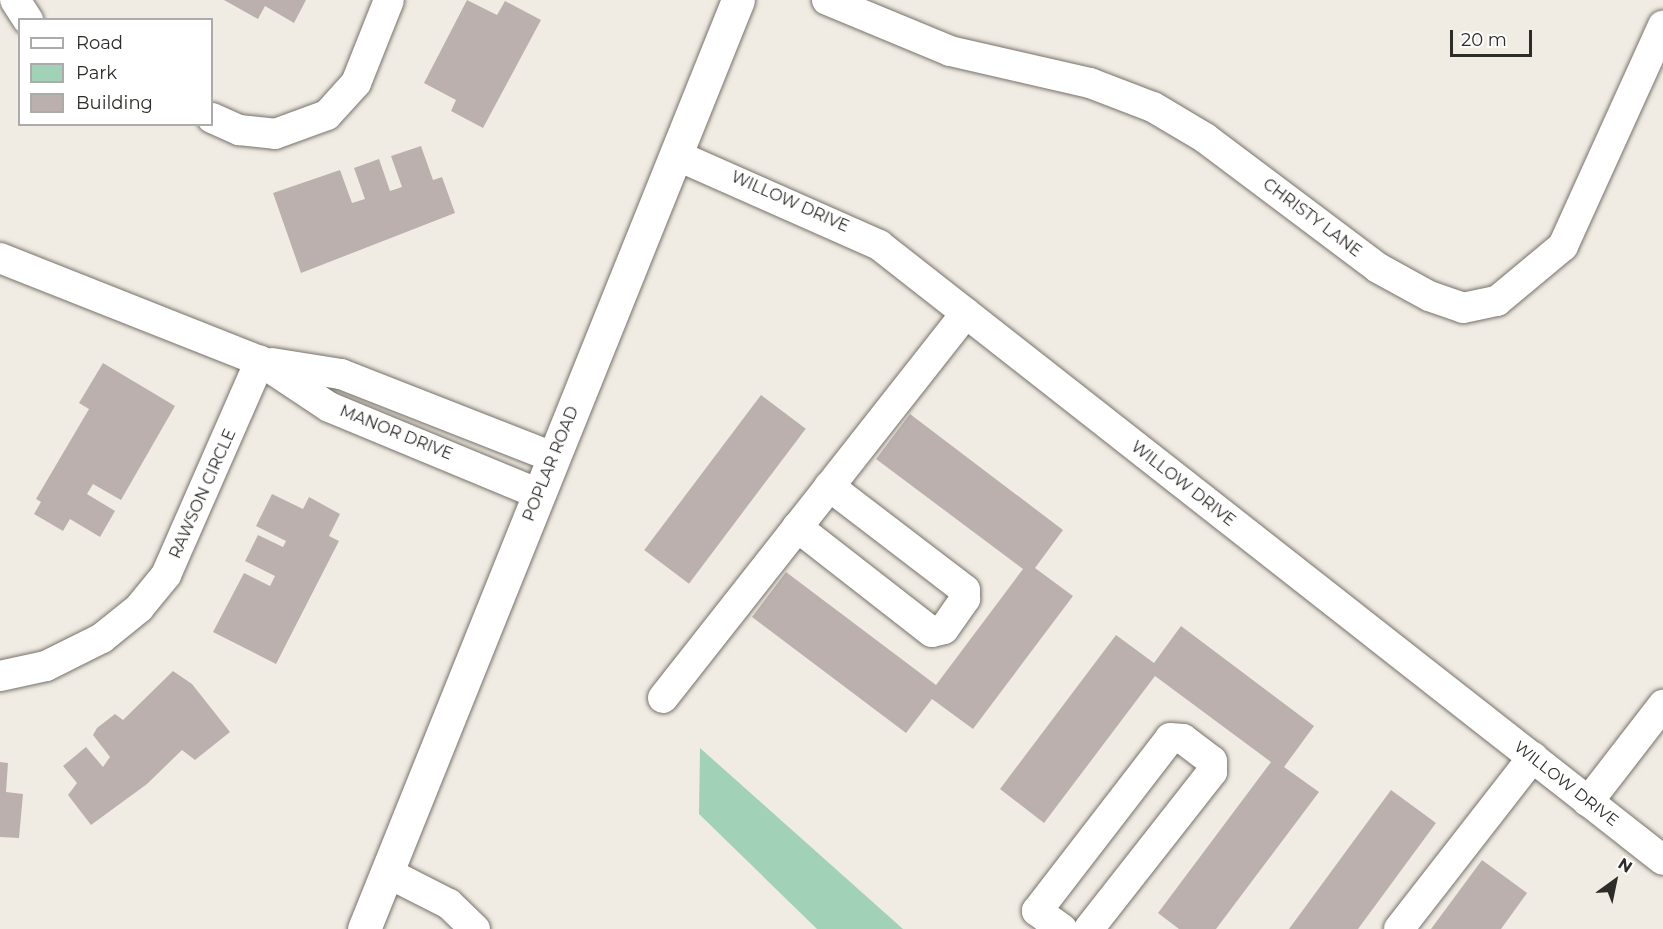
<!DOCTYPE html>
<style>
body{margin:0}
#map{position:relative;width:1663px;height:929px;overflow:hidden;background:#f1ece3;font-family:Montserrat,sans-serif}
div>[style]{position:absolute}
.green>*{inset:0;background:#a1d2b7}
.building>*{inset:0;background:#bbb0ae;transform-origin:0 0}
.roads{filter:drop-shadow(0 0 2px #77726b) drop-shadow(0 0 2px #77726b)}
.minor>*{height:30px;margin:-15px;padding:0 15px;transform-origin:15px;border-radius:15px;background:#fff}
.tertiary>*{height:33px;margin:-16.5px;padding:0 16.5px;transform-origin:16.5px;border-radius:16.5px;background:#fff}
span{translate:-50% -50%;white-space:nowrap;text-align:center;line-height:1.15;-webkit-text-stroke:4.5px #fff;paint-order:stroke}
.street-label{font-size:16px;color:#2e2c29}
.legend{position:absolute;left:18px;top:18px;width:195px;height:108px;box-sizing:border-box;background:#fff;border:2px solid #ababa9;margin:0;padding:8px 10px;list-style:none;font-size:18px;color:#2e2c29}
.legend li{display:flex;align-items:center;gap:12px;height:30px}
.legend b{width:30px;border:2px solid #ababa9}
.north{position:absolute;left:1585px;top:851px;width:60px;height:60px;-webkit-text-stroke:4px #fff;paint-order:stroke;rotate:33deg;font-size:16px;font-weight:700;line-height:24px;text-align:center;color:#2e2c29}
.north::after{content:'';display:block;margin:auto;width:21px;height:27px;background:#2e2c29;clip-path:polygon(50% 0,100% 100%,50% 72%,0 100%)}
.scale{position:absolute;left:1450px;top:30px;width:82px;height:27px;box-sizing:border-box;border:3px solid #2e2c29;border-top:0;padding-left:8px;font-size:18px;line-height:21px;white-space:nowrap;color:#2e2c29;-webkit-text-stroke:4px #fff;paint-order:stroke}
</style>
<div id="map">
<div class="green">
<div style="clip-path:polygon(700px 748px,903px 929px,817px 929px,699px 814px)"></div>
</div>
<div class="building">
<div style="clip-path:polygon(224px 0,306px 0,294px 23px,265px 6px,258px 19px)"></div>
<div style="clip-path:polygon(467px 0,497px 15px,505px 1px,541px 20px,483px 128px,451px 111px,456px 100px,424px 83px)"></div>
<div style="clip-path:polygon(421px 146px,433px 180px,442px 177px,455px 213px,301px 273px,273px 193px,340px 170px,352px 203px,365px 199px,354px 168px,379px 159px,390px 191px,402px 187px,391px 156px)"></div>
<div style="clip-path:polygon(103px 363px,175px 406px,121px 500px,93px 484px,87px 494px,115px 511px,100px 537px,70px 519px,63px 531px,34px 514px,41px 502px,36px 499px,89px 409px,79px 403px)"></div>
<div style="left:761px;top:395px;width:56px;height:194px;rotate:37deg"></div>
<div style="clip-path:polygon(910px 414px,1063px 530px,1035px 568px,1073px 596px,973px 729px,932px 699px,906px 733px,752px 617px,786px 572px,936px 685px,1023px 569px,876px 459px)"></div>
<div style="clip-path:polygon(272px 494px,303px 509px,309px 497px,340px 514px,329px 536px,339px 541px,276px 664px,213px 632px,244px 573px,270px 586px,275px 576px,245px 561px,258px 535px,283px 547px,286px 541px,256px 526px)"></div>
<div style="clip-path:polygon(1181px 626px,1314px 726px,1284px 767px,1319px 792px,1216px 929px,1179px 929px,1158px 913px,1271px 762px,1155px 676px,1044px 823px,1000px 789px,1116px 635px,1154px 663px)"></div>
<div style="clip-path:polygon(173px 671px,192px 684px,230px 732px,195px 760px,182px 750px,147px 784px,91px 825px,68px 795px,77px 783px,63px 766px,86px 747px,103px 767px,110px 757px,93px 735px,97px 728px,115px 714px,123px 720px)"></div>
<div style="clip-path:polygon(0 762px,8px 763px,6px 792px,23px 794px,19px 838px,0 837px)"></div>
<div style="clip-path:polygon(1391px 790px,1436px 823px,1358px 929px,1289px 929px)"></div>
<div style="clip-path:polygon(1482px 860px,1527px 893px,1501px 929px,1431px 929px)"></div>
</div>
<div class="roads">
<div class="minor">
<div style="left:15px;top:0;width:24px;rotate:57deg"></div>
<div style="left:827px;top:0;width:133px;rotate:22.5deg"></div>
<div style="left:950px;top:51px;width:144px;rotate:12.9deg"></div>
<div style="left:1090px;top:83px;width:67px;rotate:20.9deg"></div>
<div style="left:1153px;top:107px;width:61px;rotate:30.8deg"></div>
<div style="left:1205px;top:138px;width:216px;rotate:36.9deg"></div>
<div style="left:1378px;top:268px;width:58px;rotate:28.8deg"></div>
<div style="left:1429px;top:296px;width:36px;rotate:19deg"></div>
<div style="left:1463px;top:308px;width:35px;rotate:-12deg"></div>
<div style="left:1497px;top:301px;width:86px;rotate:-39.8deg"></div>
<div style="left:1563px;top:246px;width:242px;rotate:-65.6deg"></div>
<div style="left:212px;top:118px;width:30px;rotate:24deg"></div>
<div style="left:239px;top:130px;width:36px;rotate:6deg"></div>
<div style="left:275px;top:134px;width:55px;rotate:-20.1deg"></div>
<div style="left:327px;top:115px;width:43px;rotate:-47.8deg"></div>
<div style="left:356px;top:83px;width:89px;rotate:-68.3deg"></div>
<div style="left:676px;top:155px;width:222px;rotate:23.9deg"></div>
<div style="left:879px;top:245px;width:996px;rotate:38.11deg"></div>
<div style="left:0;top:258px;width:280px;rotate:21.6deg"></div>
<div style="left:260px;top:361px;width:83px;rotate:33.7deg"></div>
<div style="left:329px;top:407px;width:227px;rotate:22.5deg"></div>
<div style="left:272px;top:363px;width:70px;rotate:9.1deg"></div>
<div style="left:341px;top:374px;width:228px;rotate:21.4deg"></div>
<div style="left:797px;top:527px;width:171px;rotate:37.9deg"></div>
<div style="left:932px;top:632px;width:12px;rotate:-14deg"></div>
<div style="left:944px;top:629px;width:37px;rotate:-55deg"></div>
<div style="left:965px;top:599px;width:9px;rotate:-90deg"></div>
<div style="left:965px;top:590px;width:171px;rotate:-142.6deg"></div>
<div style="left:0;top:676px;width:47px;rotate:-12.3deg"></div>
<div style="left:46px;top:666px;width:63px;rotate:-26.6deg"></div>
<div style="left:102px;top:638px;width:48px;rotate:-39deg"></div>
<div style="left:139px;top:608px;width:43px;rotate:-50.7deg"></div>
<div style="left:166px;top:575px;width:234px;rotate:-66.3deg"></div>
<div style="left:663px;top:698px;width:490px;rotate:-51.8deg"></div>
<div style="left:1588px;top:802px;width:123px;rotate:-52.3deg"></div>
<div style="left:388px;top:873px;width:68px;rotate:26.9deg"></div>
<div style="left:449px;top:904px;width:36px;rotate:44deg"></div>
<div style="left:1062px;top:929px;width:31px;rotate:-144deg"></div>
<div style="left:1037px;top:911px;width:218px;rotate:-52.4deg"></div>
<div style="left:1170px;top:738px;width:13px;rotate:4deg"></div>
<div style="left:1183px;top:739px;width:36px;rotate:37deg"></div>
<div style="left:1212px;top:761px;width:11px;rotate:90deg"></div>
<div style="left:1212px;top:772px;width:199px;rotate:128.1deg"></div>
<div style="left:1399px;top:929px;width:218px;rotate:-52.1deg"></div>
</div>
<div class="tertiary">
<div style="left:364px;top:929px;width:1001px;rotate:-68.07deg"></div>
</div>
</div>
<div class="street-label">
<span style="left:790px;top:202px;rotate:24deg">WILLOW DRIVE</span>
<span style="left:1312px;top:218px;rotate:37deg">CHRISTY LANE</span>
<span style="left:396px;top:433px;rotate:22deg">MANOR DRIVE</span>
<span style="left:551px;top:464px;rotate:-68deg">POPLAR ROAD</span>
<span style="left:1183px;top:484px;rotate:38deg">WILLOW DRIVE</span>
<span style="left:203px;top:494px;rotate:-66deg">RAWSON CIRCLE</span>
<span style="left:1566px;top:784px;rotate:38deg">WILLOW DRIVE</span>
</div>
<ul class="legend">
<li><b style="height:8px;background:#fff"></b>Road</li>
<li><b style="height:16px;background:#a1d2b7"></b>Park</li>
<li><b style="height:16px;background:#bbb0ae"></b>Building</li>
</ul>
<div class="north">N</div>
<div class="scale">20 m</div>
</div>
